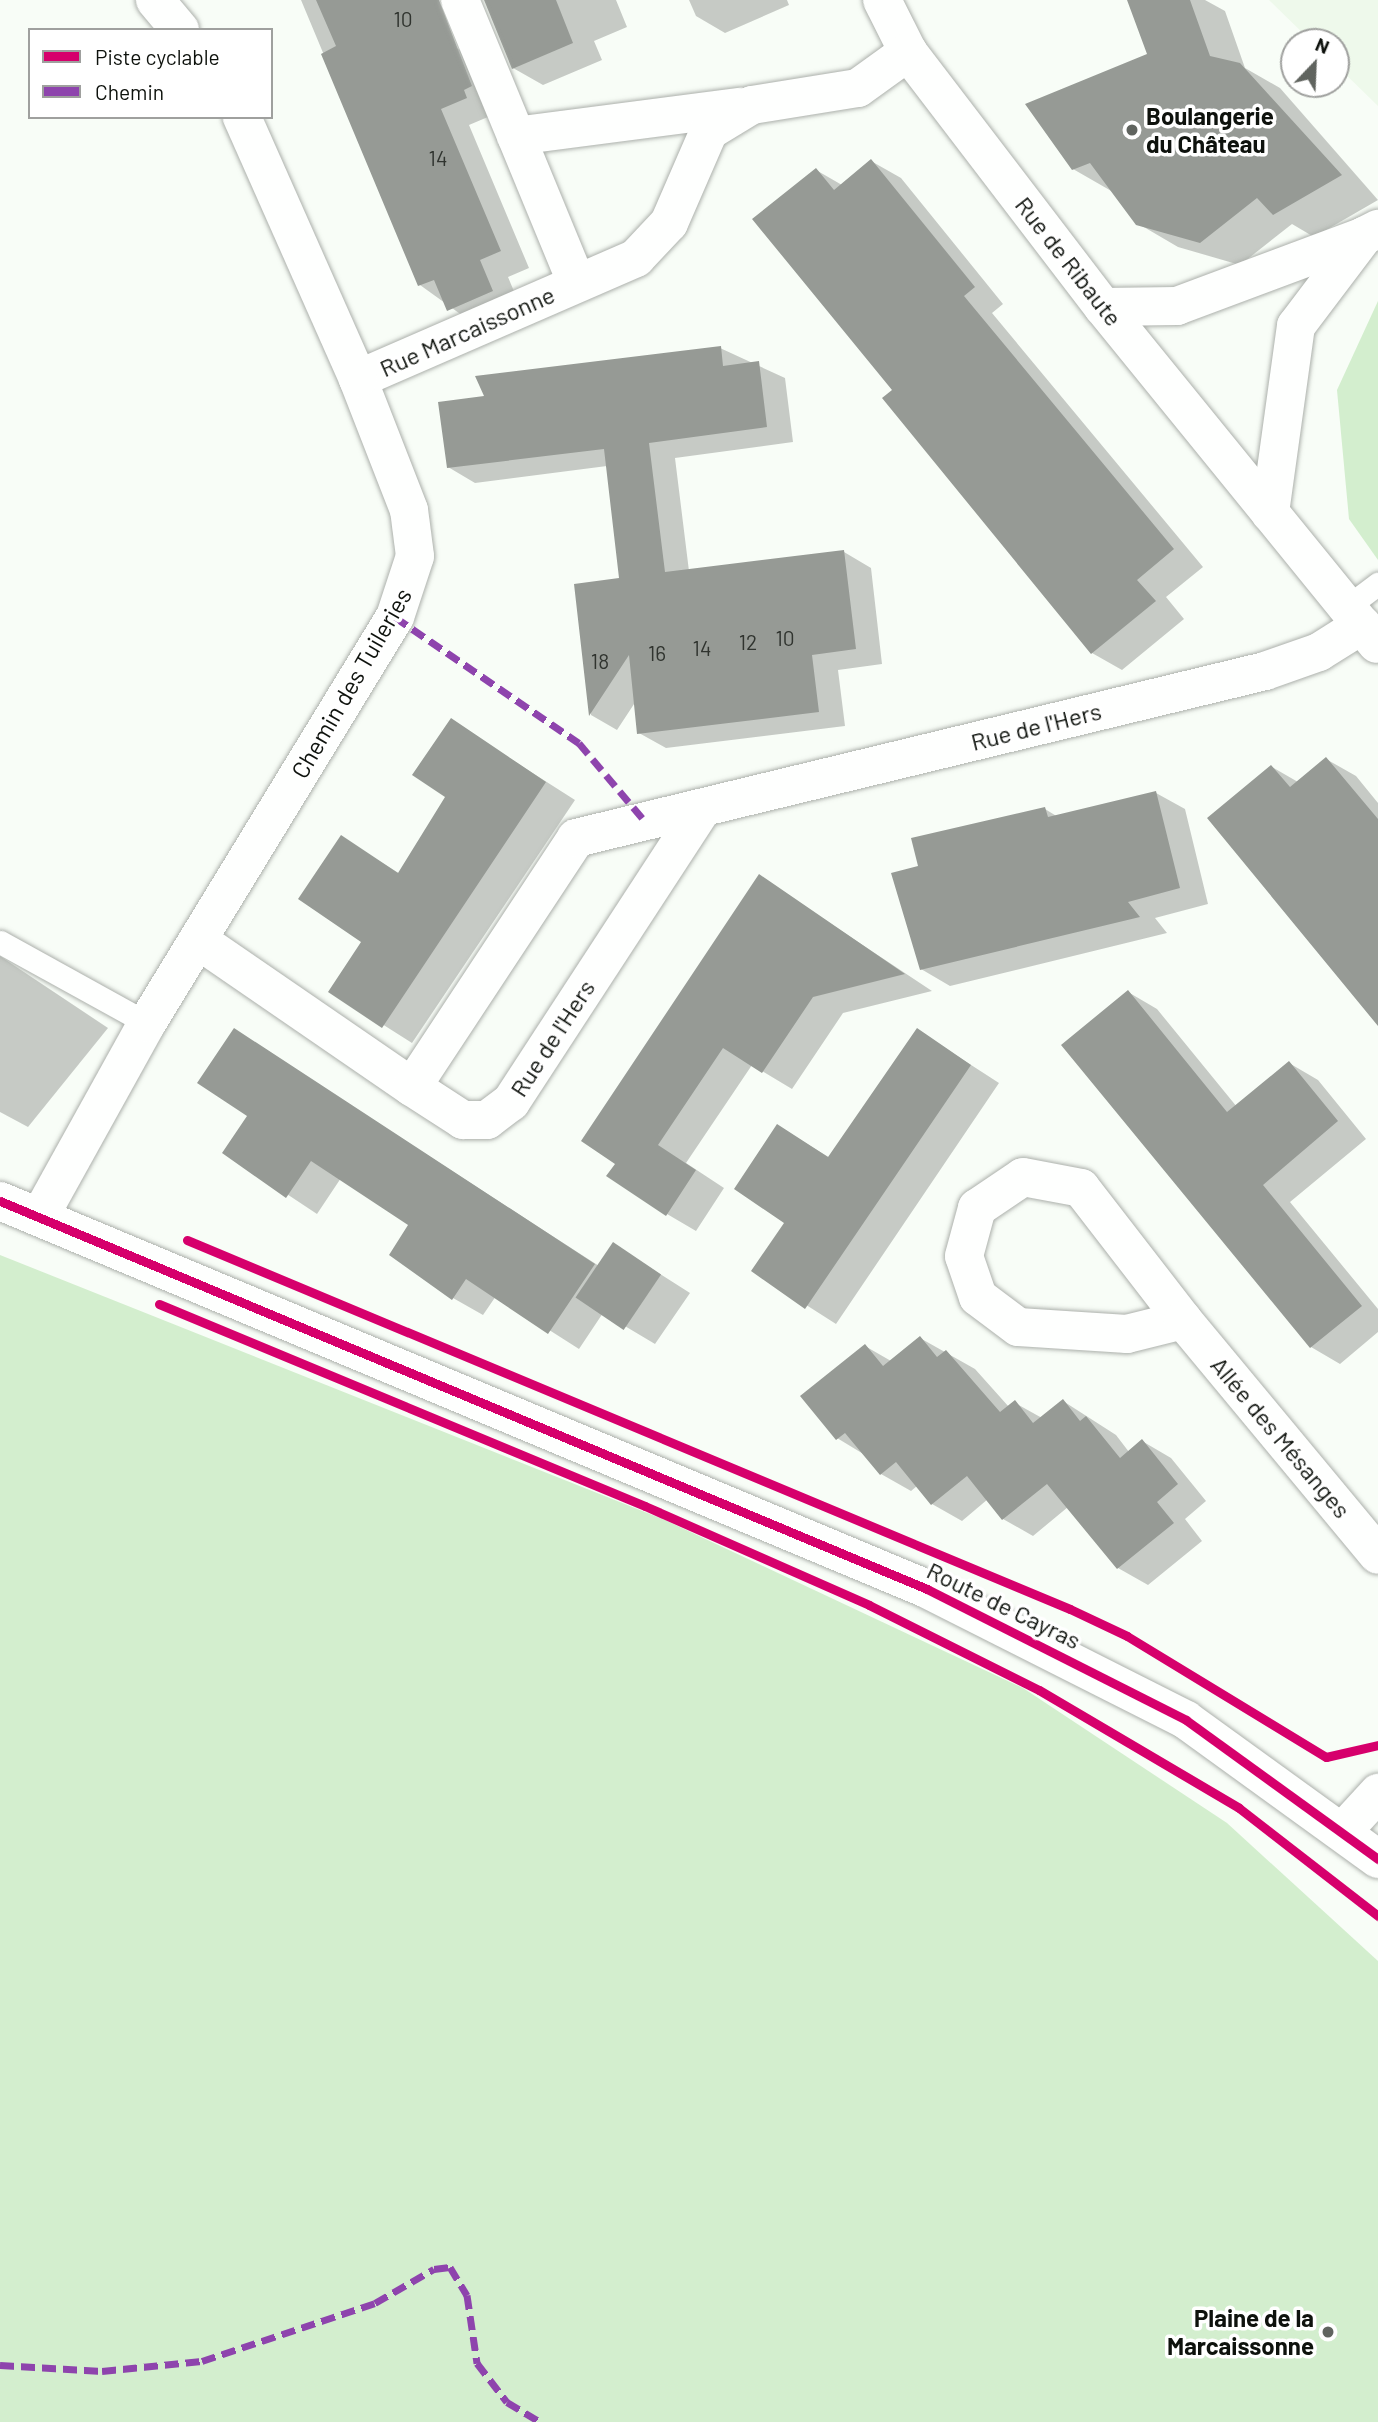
<!DOCTYPE html>
<meta charset="utf-8">
<style>
body{margin:0}
#map{position:relative;width:1378px;height:2422px;overflow:hidden;background:#f8fdf7;font-family:Barlow,sans-serif}
div>[style]{position:absolute}
.built>*{inset:0;background:#eef9eb}
.green>*{inset:0;background:#d3eece}
.shadow>*{inset:0;background:#0003}
.building>*{inset:0;background:#969a95;transform-origin:0 0}
.roads{filter:drop-shadow(0 0 2px #acb0ab) drop-shadow(0 0 2px #acb0ab)}
.service>*{height:23px;margin:-11.5px;padding:0 11.5px;transform-origin:11.5px;border-radius:11.5px;background:#fefffe}
.minor>*{height:38px;margin:-19px;padding:0 19px;transform-origin:19px;border-radius:19px;background:#fefffe}
.tertiary>*{height:38px;margin:-19px;padding:0 19px;transform-origin:19px;border-radius:19px;background:#fefffe}
.quiet>*{height:7px;margin-top:-3.5px;transform-origin:0;background:repeating-linear-gradient(90deg,#8e44ad 0 14px,transparent 0 21px)}
.cycleway>*{height:9px;margin:-4.5px;padding:0 4.5px;transform-origin:4.5px;border-radius:4.5px;background:#d6006c}
.dots>*{width:19px;height:19px;translate:-50% -50%;box-sizing:border-box;border:4px solid #fff;border-radius:50%}
span{translate:-50% -50%;white-space:nowrap;text-align:center;line-height:1.15;-webkit-text-stroke:7px #fff;paint-order:stroke}
.number-label{font-size:21px;color:#30342f}
.number-label span{-webkit-text-stroke-width:0}
.poi-label{font-size:24px;color:#0e120d;font-weight:700}
.left{translate:0 -50%;text-align:left}
.right{translate:-100% -50%;text-align:right}
.street-label{font-size:24px;color:#0e120d}
.legend{position:absolute;left:28px;top:28px;width:245px;height:91px;box-sizing:border-box;background:#fff;border:2px solid #9fa09e;margin:0;padding:9px 12px;list-style:none;font-size:21px;color:#0e120d}
.legend li{display:flex;align-items:center;gap:14px;height:35px}
.legend b{width:35px;border:2px solid #9fa09e}
.north{position:absolute;left:1280px;top:28px;width:70px;height:70px;box-sizing:border-box;background:#fff;border:2px solid #9fa09e;border-radius:50%;rotate:23deg;font-size:19px;font-weight:700;line-height:28px;text-align:center;color:#0e120d}
.north::after{content:'';display:block;margin:auto;width:24px;height:32px;background:#60645f;clip-path:polygon(50% 0,100% 100%,50% 72%,0 100%)}
</style>
<div id="map">
<div class="built">
<div style="clip-path:polygon(1269px 0,1378px 0,1378px 106px,1336px 65px,1336px 42px,1312px 42px)"></div>
</div>
<div class="green">
<div style="clip-path:polygon(1378px 301px,1378px 560px,1349px 519px,1337px 390px)"></div>
<div style="clip-path:polygon(0 1255px,665px 1520px,1023px 1688px,1227px 1823px,1378px 1961px,1378px 2422px,0 2422px)"></div>
</div>
<div class="shadow">
<div style="clip-path:polygon(301px 0,416px 0,455px 47px,484px 64px,495px 114px,469px 125px,529px 268px,508px 277px,521px 308px,477px 326px,420px 285px)"></div>
<div style="clip-path:polygon(505px 0,616px 0,627px 27px,594px 41px,602px 60px,543px 85px,513px 68px)"></div>
<div style="clip-path:polygon(689px 0,787px 0,789px 5px,725px 33px,696px 16px)"></div>
<div style="clip-path:polygon(1155px 0,1205px 0,1225px 11px,1245px 68px,1280px 88px,1378px 200px,1314px 237px,1292px 224px,1240px 265px,1178px 247px,1137px 223px,1113px 192px,1073px 169px,1149px 55px)"></div>
<div style="clip-path:polygon(871px 161px,901px 178px,1003px 304px,992px 313px,1203px 567px,1166px 597px,1184px 619px,1122px 670px,1092px 653px,894px 391px,816px 170px,842px 185px)"></div>
<div style="clip-path:polygon(720px 348px,785px 378px,793px 442px,675px 458px,689px 571px,844px 552px,871px 568px,882px 664px,838px 670px,845px 726px,666px 748px,639px 733px,636px 701px,617px 730px,591px 715px,576px 585px,621px 580px,607px 466px,475px 483px,448px 467px,486px 397px)"></div>
<div style="clip-path:polygon(451px 721px,575px 800px,412px 1043px,330px 991px,364px 941px,341px 837px,400px 874px,448px 797px)"></div>
<div style="clip-path:polygon(1326px 759px,1356px 776px,1378px 803px,1378px 1024px,1272px 767px,1298px 782px)"></div>
<div style="clip-path:polygon(1156px 793px,1185px 809px,1208px 904px,1155px 918px,1167px 933px,950px 986px,921px 969px,920px 867px,1045px 809px,1058px 817px)"></div>
<div style="clip-path:polygon(760px 877px,932px 991px,843px 1013px,792px 1089px,752px 1065px,686px 1163px,724px 1188px,696px 1231px,667px 1214px,617px 1163px)"></div>
<div style="clip-path:polygon(0 956px,108px 1028px,28px 1127px,0 1112px)"></div>
<div style="clip-path:polygon(1128px 992px,1157px 1009px,1237px 1107px,1289px 1063px,1318px 1080px,1366px 1139px,1290px 1202px,1378px 1309px,1378px 1332px,1340px 1364px,1311px 1347px)"></div>
<div style="clip-path:polygon(917px 1030px,999px 1083px,836px 1324px,753px 1271px,787px 1222px,778px 1126px,830px 1158px)"></div>
<div style="clip-path:polygon(235px 1031px,599px 1266px,613px 1244px,690px 1293px,655px 1344px,603px 1313px,579px 1349px,496px 1296px,483px 1315px,453px 1298px,411px 1225px,341px 1178px,317px 1214px,225px 1153px,249px 1116px)"></div>
<div style="clip-path:polygon(920px 1338px,975px 1369px,1009px 1407px,1015px 1403px,1042px 1418px,1063px 1401px,1116px 1435px,1129px 1452px,1142px 1441px,1171px 1458px,1206px 1501px,1185px 1519px,1202px 1541px,1148px 1585px,1118px 1568px,1068px 1507px,1033px 1536px,1003px 1519px,988px 1499px,962px 1521px,932px 1504px,917px 1486px,911px 1491px,881px 1474px,865px 1455px,837px 1438px,865px 1346px,891px 1361px)"></div>
</div>
<div class="building">
<div style="clip-path:polygon(316px 0,439px 0,472px 86px,464px 90px,467px 98px,441px 109px,501px 251px,480px 260px,493px 291px,447px 311px,434px 280px,418px 286px,321px 54px,336px 46px)"></div>
<div style="clip-path:polygon(484px 0,556px 0,573px 43px,512px 69px)"></div>
<div style="clip-path:polygon(1127px 0,1190px 0,1210px 56px,1240px 63px,1342px 175px,1273px 215px,1257px 198px,1200px 243px,1136px 225px,1090px 163px,1072px 170px,1025px 104px,1147px 54px)"></div>
<div style="clip-path:polygon(871px 159px,975px 287px,964px 296px,1174px 549px,1137px 580px,1156px 601px,1091px 654px,882px 398px,892px 390px,752px 219px,816px 168px,834px 190px)"></div>
<div style="clip-path:polygon(721px 346px,723px 366px,759px 361px,767px 427px,649px 443px,665px 572px,844px 550px,856px 649px,812px 655px,819px 712px,637px 734px,629px 655px,589px 716px,574px 584px,619px 578px,604px 449px,447px 468px,438px 402px,484px 396px,475px 376px)"></div>
<div style="clip-path:polygon(451px 718px,546px 782px,382px 1028px,328px 992px,361px 942px,298px 899px,341px 835px,398px 873px,445px 797px,412px 775px)"></div>
<div style="clip-path:polygon(1326px 757px,1378px 819px,1378px 1026px,1207px 818px,1271px 765px,1290px 787px)"></div>
<div style="clip-path:polygon(1156px 791px,1180px 888px,1128px 902px,1140px 917px,920px 970px,891px 873px,918px 866px,911px 838px,1045px 807px,1048px 817px)"></div>
<div style="clip-path:polygon(759px 874px,905px 974px,813px 997px,762px 1073px,723px 1048px,658px 1145px,696px 1170px,666px 1216px,606px 1176px,615px 1164px,581px 1141px)"></div>
<div style="clip-path:polygon(1128px 990px,1227px 1112px,1289px 1061px,1338px 1121px,1263px 1185px,1362px 1306px,1310px 1348px,1061px 1045px)"></div>
<div style="clip-path:polygon(234px 1028px,595px 1264px,548px 1334px,466px 1279px,452px 1300px,389px 1255px,408px 1225px,311px 1161px,286px 1198px,222px 1153px,247px 1116px,197px 1083px)"></div>
<div style="clip-path:polygon(917px 1028px,971px 1065px,805px 1309px,751px 1271px,784px 1223px,734px 1189px,777px 1124px,828px 1157px)"></div>
<div style="left:613px;top:1242px;width:58px;height:67px;rotate:34deg"></div>
<div style="clip-path:polygon(920px 1336px,937px 1357px,946px 1350px,1000px 1412px,1015px 1400px,1033px 1423px,1063px 1399px,1080px 1421px,1086px 1416px,1120px 1458px,1142px 1439px,1178px 1484px,1157px 1502px,1174px 1523px,1117px 1569px,1047px 1484px,1002px 1520px,967px 1476px,931px 1505px,896px 1462px,880px 1475px,845px 1433px,836px 1440px,800px 1396px,865px 1344px,883px 1366px)"></div>
</div>
<div class="roads">
<div class="service">
<div style="left:1347px;top:607px;width:39px;rotate:-37deg"></div>
<div style="left:0;top:942px;width:168px;rotate:28.9deg"></div>
</div>
<div class="minor">
<div style="left:155px;top:0;width:39px;rotate:50deg"></div>
<div style="left:460px;top:0;width:305px;rotate:67.6deg"></div>
<div style="left:882px;top:0;width:58px;rotate:63.4deg"></div>
<div style="left:908px;top:52px;width:321px;rotate:52.6deg"></div>
<div style="left:1103px;top:307px;width:434px;rotate:50.9deg"></div>
<div style="left:516px;top:136px;width:226px;rotate:-7.4deg"></div>
<div style="left:1103px;top:307px;width:74px;rotate:-0.8deg"></div>
<div style="left:1177px;top:306px;width:200px;rotate:-20.5deg"></div>
<div style="left:358px;top:379px;width:303px;rotate:-23.5deg"></div>
<div style="left:636px;top:258px;width:48px;rotate:-46.7deg"></div>
<div style="left:669px;top:223px;width:100px;rotate:-66.5deg"></div>
<div style="left:709px;top:131px;width:50px;rotate:-31.2deg"></div>
<div style="left:752px;top:105px;width:107px;rotate:-9.1deg"></div>
<div style="left:858px;top:88px;width:62px;rotate:-35.8deg"></div>
<div style="left:1270px;top:513px;width:189px;rotate:-82.1deg"></div>
<div style="left:1296px;top:326px;width:113px;rotate:-52.9deg"></div>
<div style="left:1364px;top:236px;width:16px;rotate:-27deg"></div>
<div style="left:198px;top:940px;width:260px;rotate:34.5deg"></div>
<div style="left:412px;top:1087px;width:298px;rotate:-56.6deg"></div>
<div style="left:576px;top:838px;width:709px;rotate:-13.62deg"></div>
<div style="left:1265px;top:671px;width:57px;rotate:-19.4deg"></div>
<div style="left:1319px;top:652px;width:51px;rotate:-32.1deg"></div>
<div style="left:412px;top:1087px;width:61px;rotate:32.9deg"></div>
<div style="left:463px;top:1120px;width:24px"></div>
<div style="left:487px;top:1120px;width:30px;rotate:-37deg"></div>
<div style="left:511px;top:1102px;width:351px;rotate:-56.9deg"></div>
<div style="left:1023px;top:1177px;width:59px;rotate:10.7deg"></div>
<div style="left:1081px;top:1188px;width:167px;rotate:52.3deg"></div>
<div style="left:1183px;top:1320px;width:58px;rotate:166deg"></div>
<div style="left:1127px;top:1334px;width:109px;rotate:-176.3deg"></div>
<div style="left:1018px;top:1327px;width:50px;rotate:-143.1deg"></div>
<div style="left:978px;top:1297px;width:43px;rotate:-108.9deg"></div>
<div style="left:964px;top:1256px;width:50px;rotate:-74.8deg"></div>
<div style="left:977px;top:1208px;width:55px;rotate:-34deg"></div>
<div style="left:40px;top:1216px;width:221px;rotate:-61deg"></div>
<div style="left:147px;top:1023px;width:476px;rotate:-58.6deg"></div>
<div style="left:395px;top:617px;width:64px;rotate:-71.8deg"></div>
<div style="left:415px;top:556px;width:46px;rotate:-97.4deg"></div>
<div style="left:409px;top:510px;width:141px;rotate:-111.3deg"></div>
<div style="left:358px;top:379px;width:287px;rotate:-113.9deg"></div>
<div style="left:1183px;top:1320px;width:305px;rotate:50.3deg"></div>
<div style="left:1343px;top:1831px;width:52px;rotate:-47.4deg"></div>
</div>
<div class="tertiary">
<div style="left:0;top:1201px;width:1005px;rotate:22.71deg"></div>
<div style="left:927px;top:1589px;width:290px;rotate:26.8deg"></div>
<div style="left:1186px;top:1720px;width:237px;rotate:35.9deg"></div>
</div>
</div>
<div class="quiet">
<div style="left:395px;top:617px;width:223px;rotate:34.4deg"></div>
<div style="left:579px;top:743px;width:102px;rotate:49.8deg"></div>
<div style="left:0;top:2365px;width:102px;rotate:3.4deg"></div>
<div style="left:102px;top:2371px;width:100px;rotate:-5.7deg"></div>
<div style="left:202px;top:2361px;width:182px;rotate:-18.5deg"></div>
<div style="left:375px;top:2303px;width:68px;rotate:-30deg"></div>
<div style="left:434px;top:2269px;width:16px;rotate:-7deg"></div>
<div style="left:450px;top:2267px;width:33px;rotate:59deg"></div>
<div style="left:467px;top:2295px;width:69px;rotate:81.6deg"></div>
<div style="left:477px;top:2363px;width:49px;rotate:52.4deg"></div>
<div style="left:507px;top:2402px;width:39px;rotate:31deg"></div>
</div>
<div class="cycleway">
<div style="left:0;top:1201px;width:1005px;rotate:22.71deg"></div>
<div style="left:927px;top:1589px;width:290px;rotate:26.8deg"></div>
<div style="left:1186px;top:1720px;width:237px;rotate:35.9deg"></div>
<div style="left:187px;top:1240px;width:957px;rotate:22.68deg"></div>
<div style="left:1070px;top:1609px;width:63px;rotate:25.3deg"></div>
<div style="left:1127px;top:1636px;width:233px;rotate:31.3deg"></div>
<div style="left:1326px;top:1757px;width:53px;rotate:-13deg"></div>
<div style="left:159px;top:1304px;width:526px;rotate:22.57deg"></div>
<div style="left:645px;top:1506px;width:245px;rotate:23.8deg"></div>
<div style="left:869px;top:1605px;width:190px;rotate:26.6deg"></div>
<div style="left:1039px;top:1690px;width:232px;rotate:30.5deg"></div>
<div style="left:1239px;top:1808px;width:176px;rotate:37.8deg"></div>
</div>
<div class="dots">
<div style="left:1132px;top:130px;background:#60645f"></div>
<div style="left:1328px;top:2332px;background:#60645f"></div>
</div>
<div class="number-label">
<span style="left:403px;top:19px">10</span>
<span style="left:438px;top:158px">14</span>
<span style="left:785px;top:638px">10</span>
<span style="left:748px;top:642px">12</span>
<span style="left:702px;top:648px">14</span>
<span style="left:657px;top:653px">16</span>
<span style="left:600px;top:661px">18</span>
</div>
<div class="poi-label">
<span class="left" style="left:1146px;top:130px">Boulangerie<br>du Château</span>
<span class="right" style="left:1314px;top:2332px">Plaine de la<br>Marcaissonne</span>
</div>
<div class="street-label">
<span style="left:1069px;top:261px;rotate:52deg">Rue de Ribaute</span>
<span style="left:467px;top:331px;rotate:-24deg">Rue Marcaissonne</span>
<span style="left:351px;top:683px;rotate:-60deg">Chemin des Tuileries</span>
<span style="left:1036px;top:726px;rotate:-14deg">Rue de l'Hers</span>
<span style="left:552px;top:1038px;rotate:-57deg">Rue de l'Hers</span>
<span style="left:1281px;top:1437px;rotate:50deg">Allée des Mésanges</span>
<span style="left:1004px;top:1605px;rotate:26deg">Route de Cayras</span>
</div>
<ul class="legend">
<li><b style="height:9px;background:#d6006c"></b>Piste cyclable</li>
<li><b style="height:9px;background:#8e44ad"></b>Chemin</li>
</ul>
<div class="north">N</div>
</div>
